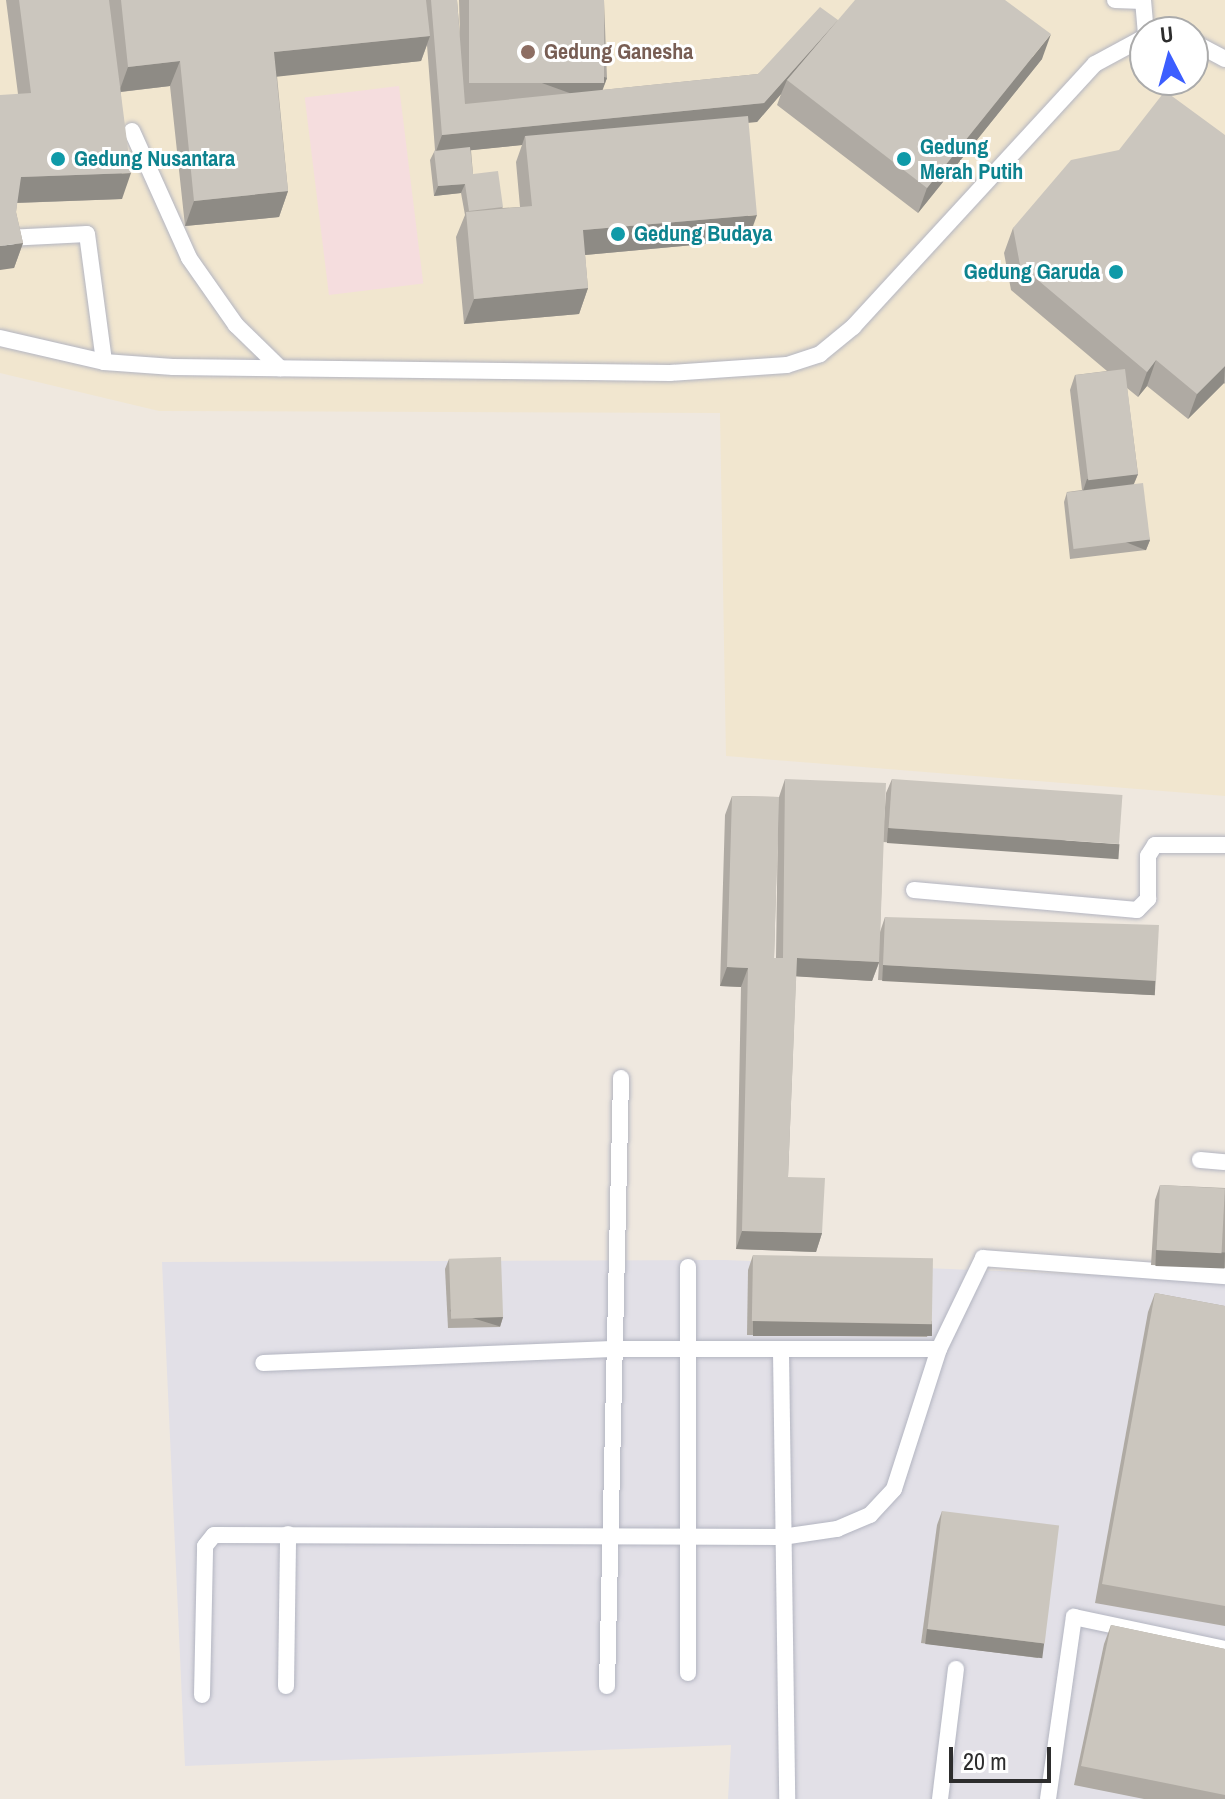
<!DOCTYPE html>
<style>
body{margin:0}
#map{position:relative;width:1225px;height:1799px;overflow:hidden;background:#efe8df;font-family:"Archivo Narrow",sans-serif}
div>[style]{position:absolute}
.industrial>*{inset:0;background:#e2e0e7}
.education>*{inset:0;background:#f1e6cf}
.medical>*{inset:0;background:#f5ddde;transform-origin:0 0}
.roads{filter:drop-shadow(0 0 2px #b3b5c1) drop-shadow(0 0 2px #b3b5c1)}
.lane>*{height:16px;margin:-8px;padding:0 8px;transform-origin:8px;border-radius:8px;background:#fff}
.wall>*{inset:0;background:#afaaa3}
.shaded-wall>*{inset:0;background:#8e8b85;transform-origin:0 0}
.building>*{inset:0;background:#cbc6be;transform-origin:0 0}
.dots>*{width:22px;height:22px;translate:-50% -50%;box-sizing:border-box;border:4px solid #fff;border-radius:50%}
span{translate:-50% -50%;white-space:nowrap;text-align:center;line-height:1.15;-webkit-text-stroke:6px #fff;paint-order:stroke}
.education-label{font-size:22px;color:#785e54;font-weight:700}
.left{translate:0 -50%;text-align:left}
.culture-label{font-size:22px;color:#0d838f;font-weight:700}
.right{translate:-100% -50%;text-align:right}
.north{position:absolute;left:1129px;top:16px;width:80px;height:80px;box-sizing:border-box;background:#fff;border:2px solid #ababab;border-radius:50%;rotate:354deg;font-size:22px;font-weight:700;line-height:32px;text-align:center;color:#2d2d2d}
.north::after{content:'';display:block;margin:auto;width:28px;height:36px;background:#3c5eff;clip-path:polygon(50% 0,100% 100%,50% 72%,0 100%)}
.scale{position:absolute;left:949px;top:1747px;width:102px;height:36px;box-sizing:border-box;border:4px solid #2d2d2d;border-top:0;padding-left:10px;font-size:24px;line-height:28px;white-space:nowrap;color:#2d2d2d;-webkit-text-stroke:6px #fff;paint-order:stroke}
</style>
<div id="map">
<div class="industrial">
<div style="clip-path:polygon(725px 1260px,1225px 1280px,1225px 1799px,728px 1799px,731px 1745px,185px 1766px,162px 1262px)"></div>
</div>
<div class="education">
<div style="clip-path:polygon(evenodd,0 0,1225px 0,1225px 796px,726px 756px,720px 413px,159px 411px,0 373px,0 0,1145px 32px,1193px 32px,1193px 80px,1145px 80px,1145px 32px)"></div>
</div>
<div class="medical">
<div style="left:399px;top:86px;width:199px;height:95px;rotate:83deg"></div>
</div>
<div class="roads">
<div class="lane">
<div style="left:1115px;top:0;width:28px;rotate:2deg"></div>
<div style="left:1143px;top:0;width:32px;rotate:85deg"></div>
<div style="left:1193px;top:42px;width:36px;rotate:28deg"></div>
<div style="left:132px;top:131px;width:139px;rotate:65.8deg"></div>
<div style="left:189px;top:258px;width:82px;rotate:55deg"></div>
<div style="left:236px;top:325px;width:62px;rotate:44.3deg"></div>
<div style="left:7px;top:238px;width:80px;rotate:-2.9deg"></div>
<div style="left:87px;top:234px;width:129px;rotate:82.4deg"></div>
<div style="left:0;top:338px;width:107px;rotate:13deg"></div>
<div style="left:104px;top:362px;width:69px;rotate:4.1deg"></div>
<div style="left:173px;top:367px;width:497px;rotate:0.7deg"></div>
<div style="left:670px;top:373px;width:117px;rotate:-3.9deg"></div>
<div style="left:787px;top:365px;width:35px;rotate:-18deg"></div>
<div style="left:820px;top:354px;width:43px;rotate:-39.3deg"></div>
<div style="left:853px;top:327px;width:357px;rotate:-47.4deg"></div>
<div style="left:1095px;top:64px;width:57px;rotate:-28.4deg"></div>
<div style="left:914px;top:890px;width:224px;rotate:5.1deg"></div>
<div style="left:1137px;top:910px;width:16px;rotate:-45deg"></div>
<div style="left:1148px;top:899px;width:43px;rotate:-90deg"></div>
<div style="left:1148px;top:856px;width:13px;rotate:-58deg"></div>
<div style="left:1155px;top:845px;width:70px"></div>
<div style="left:1200px;top:1160px;width:25px;rotate:5deg"></div>
<div style="left:688px;top:1267px;width:406px;rotate:90deg"></div>
<div style="left:939px;top:1349px;width:101px;rotate:-64.2deg"></div>
<div style="left:983px;top:1258px;width:243px;rotate:4.3deg"></div>
<div style="left:781px;top:1352px;width:447px;rotate:89.2deg"></div>
<div style="left:286px;top:1686px;width:152px;rotate:-89.2deg"></div>
<div style="left:607px;top:1686px;width:608px;rotate:-88.68deg"></div>
<div style="left:202px;top:1695px;width:149px;rotate:-88.8deg"></div>
<div style="left:205px;top:1546px;width:14px;rotate:-51deg"></div>
<div style="left:214px;top:1535px;width:568px;rotate:0.2deg"></div>
<div style="left:782px;top:1537px;width:56px;rotate:-8.3deg"></div>
<div style="left:837px;top:1529px;width:36px;rotate:-23deg"></div>
<div style="left:870px;top:1515px;width:35px;rotate:-47deg"></div>
<div style="left:894px;top:1489px;width:147px;rotate:-72.2deg"></div>
<div style="left:939px;top:1349px;width:327px;rotate:180deg"></div>
<div style="left:612px;top:1349px;width:349px;rotate:177.7deg"></div>
<div style="left:940px;top:1799px;width:131px;rotate:-83deg"></div>
<div style="left:1048px;top:1799px;width:184px;rotate:-81.9deg"></div>
<div style="left:1074px;top:1617px;width:154px;rotate:12deg"></div>
</div>
</div>
<div class="wall">
<div style="clip-path:polygon(evenodd,6px 0,457px 0,460px 36px,459px 0,604px 0,607px 78px,602px 90px,758px 74px,838px 20px,1042px 59px,918px 213px,777px 105px,781px 94px,757px 122px,748px 122px,748px 240px,585px 255px,588px 288px,579px 314px,464px 324px,456px 237px,465px 215px,461px 193px,434px 196px,430px 160px,435px 150px,427px 45px,421px 61px,277px 76px,288px 191px,279px 217px,185px 226px,170px 86px,121px 92px,122px 199px,17px 203px,16px 212px,23px 243px,14px 268px,18px 94px,6px 0,522px 145px,516px 162px,520px 207px,503px 208px,473px 174px,471px 150px,522px 145px)"></div>
<div style="clip-path:polygon(1225px 135px,1225px 384px,1224px 383px,1188px 419px,1147px 386px,1138px 397px,1127px 388px,1138px 474px,1134px 484px,1150px 540px,1146px 550px,1070px 559px,1064px 502px,1067px 492px,1082px 490px,1070px 390px,1075px 375px,1107px 371px,1011px 290px,1004px 253px,1013px 228px)"></div>
<div style="clip-path:polygon(evenodd,785px 779px,884px 821px,886px 793px,892px 779px,1115px 858px,883px 842px,880px 932px,885px 917px,1151px 995px,878px 980px,879px 963px,872px 981px,796px 976px,788px 1177px,822px 1233px,816px 1252px,736px 1249px,741px 987px,720px 986px,725px 815px,732px 796px,779px 797px,785px 779px,778px 817px,776px 958px,774px 958px,778px 817px)"></div>
<div style="clip-path:polygon(1160px 1185px,1225px 1188px,1225px 1268px,1151px 1265px,1155px 1200px)"></div>
<div style="clip-path:polygon(753px 1255px,932px 1322px,927px 1337px,747px 1335px,748px 1270px)"></div>
<div style="clip-path:polygon(449px 1259px,503px 1317px,500px 1327px,448px 1328px,445px 1269px)"></div>
<div style="clip-path:polygon(1155px 1293px,1225px 1306px,1225px 1626px,1095px 1603px,1148px 1312px)"></div>
<div style="clip-path:polygon(942px 1511px,1044px 1643px,1038px 1658px,921px 1643px,937px 1525px)"></div>
<div style="clip-path:polygon(1111px 1625px,1225px 1649px,1225px 1799px,1144px 1799px,1074px 1785px,1104px 1644px)"></div>
</div>
<div class="shaded-wall">
<div style="clip-path:polygon(838px 20px,787px 80px,781px 94px,757px 122px,526px 145px,525px 136px,522px 145px,435px 154px,442px 135px,764px 103px)"></div>
<div style="clip-path:polygon(1051px 34px,1042px 59px,918px 213px,927px 188px)"></div>
<div style="clip-path:polygon(430px 36px,421px 61px,265px 78px,274px 52px)"></div>
<div style="clip-path:polygon(180px 61px,170px 86px,119px 92px,128px 67px)"></div>
<div style="left:607px;top:78px;width:27px;height:135px;rotate:110deg"></div>
<div style="clip-path:polygon(131px 173px,122px 199px,12px 203px,21px 177px)"></div>
<div style="clip-path:polygon(465px 184px,461px 193px,434px 196px,438px 186px)"></div>
<div style="clip-path:polygon(288px 191px,279px 217px,185px 226px,194px 201px)"></div>
<div style="clip-path:polygon(757px 215px,748px 240px,574px 256px,583px 230px)"></div>
<div style="clip-path:polygon(23px 243px,14px 268px,0 270px,0 246px)"></div>
<div style="clip-path:polygon(588px 288px,579px 314px,464px 324px,474px 299px)"></div>
<div style="clip-path:polygon(1156px 360px,1147px 386px,1138px 397px,1147px 372px)"></div>
<div style="clip-path:polygon(1225px 366px,1224px 383px,1188px 419px,1197px 394px)"></div>
<div style="clip-path:polygon(1138px 474px,1132px 488px,1082px 494px,1087px 479px)"></div>
<div style="left:1150px;top:540px;width:11px;height:77px;rotate:112deg"></div>
<div style="left:888px;top:828px;width:232px;height:15px;rotate:4deg"></div>
<div style="clip-path:polygon(797px 958px,879px 962px,872px 981px,790px 976px)"></div>
<div style="left:883px;top:965px;width:273px;height:16px;rotate:3deg"></div>
<div style="clip-path:polygon(727px 967px,748px 968px,741px 987px,720px 986px)"></div>
<div style="clip-path:polygon(742px 1231px,822px 1233px,816px 1252px,736px 1249px)"></div>
<div style="left:1156px;top:1250px;width:69px;height:16px;rotate:2deg"></div>
<div style="left:503px;top:1317px;width:10px;height:52px;rotate:107deg"></div>
<div style="left:753px;top:1321px;width:179px;height:15px"></div>
<div style="left:927px;top:1629px;width:118px;height:15px;rotate:7deg"></div>
</div>
<div class="building">
<div style="clip-path:polygon(19px 0,109px 0,131px 173px,21px 177px,16px 212px,23px 243px,0 246px,0 95px,31px 93px)"></div>
<div style="clip-path:polygon(121px 0,426px 0,430px 36px,274px 52px,288px 191px,194px 201px,180px 61px,128px 67px)"></div>
<div style="clip-path:polygon(431px 0,457px 0,465px 104px,758px 74px,820px 7px,838px 20px,764px 103px,442px 135px)"></div>
<div style="left:469px;top:0;width:135px;height:83px"></div>
<div style="clip-path:polygon(855px 0,1005px 0,1051px 34px,927px 188px,787px 80px)"></div>
<div style="clip-path:polygon(1165px 91px,1225px 135px,1225px 366px,1197px 394px,1156px 360px,1147px 372px,1020px 265px,1013px 228px,1071px 160px,1119px 150px)"></div>
<div style="clip-path:polygon(748px 116px,757px 215px,583px 230px,588px 288px,474px 299px,466px 212px,532px 206px,525px 136px)"></div>
<div style="clip-path:polygon(470px 147px,473px 174px,498px 171px,503px 207px,469px 211px,465px 184px,438px 186px,434px 151px)"></div>
<div style="left:1125px;top:369px;width:106px;height:50px;rotate:83deg"></div>
<div style="left:1143px;top:483px;width:57px;height:77px;rotate:83deg"></div>
<div style="clip-path:polygon(785px 779px,886px 783px,879px 962px,797px 958px,788px 1177px,825px 1178px,822px 1233px,742px 1231px,748px 968px,727px 967px,732px 796px,779px 797px,774px 958px,783px 958px)"></div>
<div style="left:892px;top:779px;width:231px;height:49px;rotate:4deg"></div>
<div style="clip-path:polygon(885px 917px,1159px 925px,1156px 981px,883px 965px)"></div>
<div style="left:1160px;top:1185px;width:65px;height:65px;rotate:3deg"></div>
<div style="left:753px;top:1255px;width:180px;height:66px;rotate:1deg"></div>
<div style="left:501px;top:1257px;width:60px;height:52px;rotate:88deg"></div>
<div style="clip-path:polygon(1155px 1293px,1225px 1306px,1225px 1606px,1102px 1584px)"></div>
<div style="left:942px;top:1511px;width:118px;height:119px;rotate:7deg"></div>
<div style="clip-path:polygon(1111px 1625px,1225px 1649px,1225px 1795px,1081px 1766px)"></div>
</div>
<div class="dots">
<div style="left:528px;top:52px;background:#8d6e63"></div>
<div style="left:58px;top:159px;background:#0f9aa8"></div>
<div style="left:904px;top:159px;background:#0f9aa8"></div>
<div style="left:618px;top:234px;background:#0f9aa8"></div>
<div style="left:1116px;top:272px;background:#0f9aa8"></div>
</div>
<div class="education-label">
<span class="left" style="left:544px;top:52px">Gedung Ganesha</span>
</div>
<div class="culture-label">
<span class="left" style="left:920px;top:159px">Gedung<br>Merah Putih</span>
<span class="left" style="left:74px;top:159px">Gedung Nusantara</span>
<span class="left" style="left:634px;top:234px">Gedung Budaya</span>
<span class="right" style="left:1100px;top:272px">Gedung Garuda</span>
</div>
<div class="north">U</div>
<div class="scale">20 m</div>
</div>
